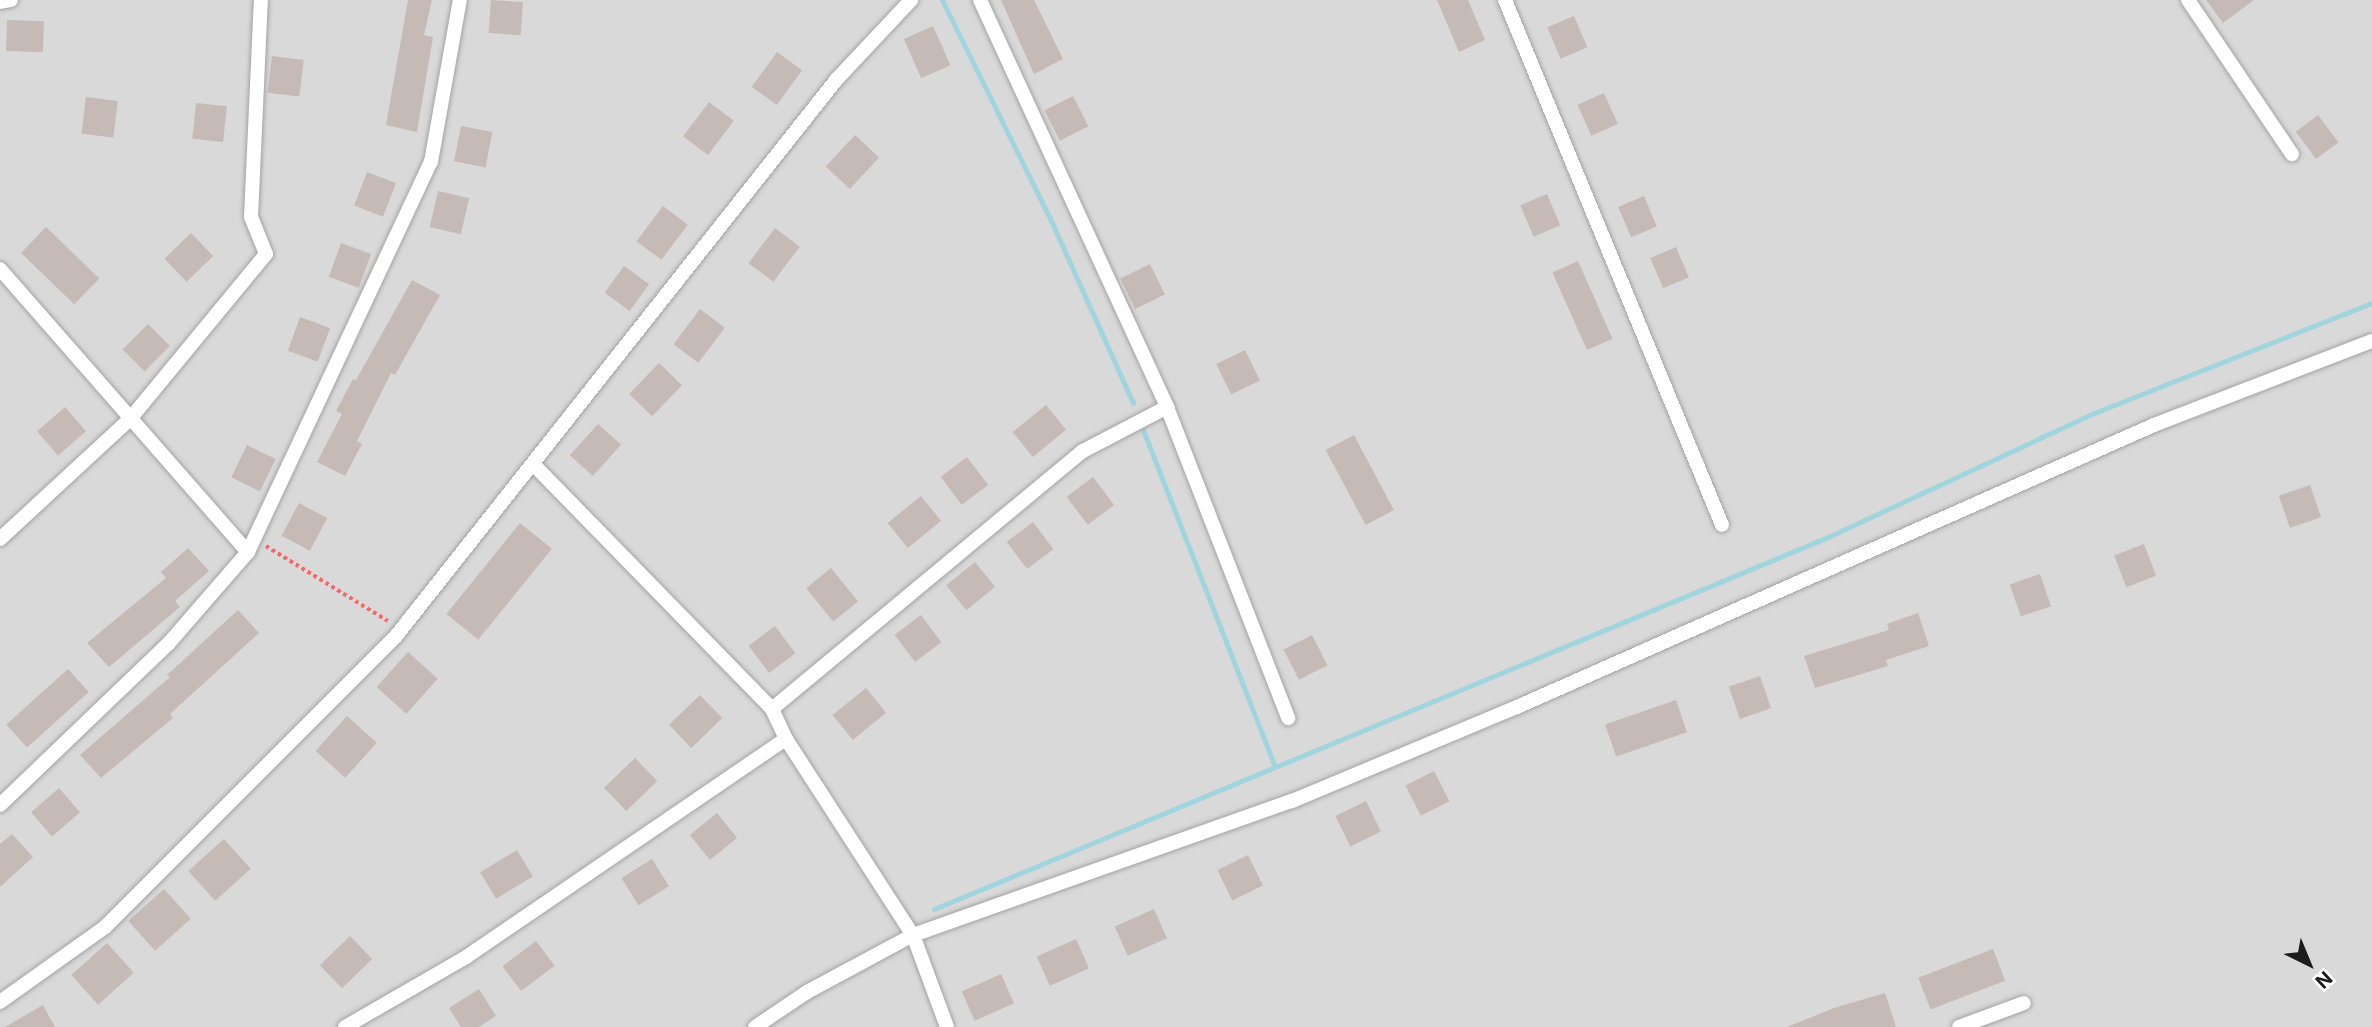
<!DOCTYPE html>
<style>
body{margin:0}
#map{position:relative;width:2372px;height:1027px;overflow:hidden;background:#eee8e1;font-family:Inter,sans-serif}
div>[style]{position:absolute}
.residential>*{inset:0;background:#dad9d9;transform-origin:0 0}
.stream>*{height:5px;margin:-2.5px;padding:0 2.5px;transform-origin:2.5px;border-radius:2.5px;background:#a1d5dd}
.building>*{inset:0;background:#c5bab5;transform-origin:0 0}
.path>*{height:3.5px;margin-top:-1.75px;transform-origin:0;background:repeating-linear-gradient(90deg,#fc6465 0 3.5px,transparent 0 7px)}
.roads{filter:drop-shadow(0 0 2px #a3a3a3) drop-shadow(0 0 2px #a3a3a3)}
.minor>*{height:14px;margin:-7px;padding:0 7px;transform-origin:7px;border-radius:7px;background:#fff}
span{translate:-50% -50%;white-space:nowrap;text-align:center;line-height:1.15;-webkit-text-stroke:5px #fff;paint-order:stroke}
.north{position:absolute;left:2274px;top:929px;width:70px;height:70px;-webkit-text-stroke:5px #fff;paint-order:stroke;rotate:137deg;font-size:19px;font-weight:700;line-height:28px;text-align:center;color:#1c1c1c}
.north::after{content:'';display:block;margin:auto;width:24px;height:32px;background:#1c1c1c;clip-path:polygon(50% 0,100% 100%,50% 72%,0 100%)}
</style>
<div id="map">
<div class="residential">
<div style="left:0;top:0;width:2372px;height:1027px"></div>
</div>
<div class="stream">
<div style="left:942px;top:0;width:251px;rotate:63.7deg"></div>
<div style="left:1053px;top:225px;width:195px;rotate:65.8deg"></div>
<div style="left:1143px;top:430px;width:361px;rotate:68.6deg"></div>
<div style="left:934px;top:909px;width:968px;rotate:-22.59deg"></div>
<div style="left:1828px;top:537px;width:293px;rotate:-25deg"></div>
<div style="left:2094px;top:413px;width:299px;rotate:-21.6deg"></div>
</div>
<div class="building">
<div style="clip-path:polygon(408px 0,432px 0,424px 35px,433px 37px,417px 132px,386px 125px)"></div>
<div style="left:491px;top:0;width:32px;height:33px;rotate:4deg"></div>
<div style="clip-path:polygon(1001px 0,1034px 0,1063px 59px,1034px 74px)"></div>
<div style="clip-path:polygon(1437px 0,1468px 0,1485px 40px,1459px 52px)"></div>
<div style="clip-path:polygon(2206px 0,2254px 0,2223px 23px)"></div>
<div style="left:1574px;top:16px;width:34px;height:29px;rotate:67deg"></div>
<div style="left:7px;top:20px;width:37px;height:31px;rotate:2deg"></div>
<div style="left:933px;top:26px;width:43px;height:32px;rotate:66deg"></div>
<div style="left:777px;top:52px;width:31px;height:43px;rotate:36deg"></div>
<div style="left:272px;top:56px;width:32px;height:37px;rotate:7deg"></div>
<div style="left:1604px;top:93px;width:34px;height:29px;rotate:66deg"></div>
<div style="left:1073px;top:96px;width:34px;height:32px;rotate:63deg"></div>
<div style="left:86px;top:97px;width:32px;height:37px;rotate:7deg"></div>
<div style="left:709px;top:102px;width:31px;height:43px;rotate:37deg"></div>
<div style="left:196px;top:103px;width:31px;height:36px;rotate:6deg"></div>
<div style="left:2318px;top:115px;width:34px;height:28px;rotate:53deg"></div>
<div style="left:461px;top:126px;width:32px;height:36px;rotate:11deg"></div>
<div style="left:855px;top:135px;width:33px;height:43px;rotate:43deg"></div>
<div style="left:367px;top:172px;width:31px;height:36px;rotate:21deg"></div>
<div style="left:438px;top:191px;width:32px;height:37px;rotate:13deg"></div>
<div style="left:1547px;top:194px;width:34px;height:29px;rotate:67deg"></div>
<div style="left:1644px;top:196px;width:33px;height:28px;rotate:67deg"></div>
<div style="left:663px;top:206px;width:31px;height:44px;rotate:37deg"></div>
<div style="left:46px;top:227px;width:74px;height:36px;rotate:44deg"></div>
<div style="left:775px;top:228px;width:31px;height:44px;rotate:37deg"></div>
<div style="left:191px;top:233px;width:32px;height:37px;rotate:46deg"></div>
<div style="left:341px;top:243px;width:32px;height:36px;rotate:20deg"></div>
<div style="left:1676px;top:247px;width:33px;height:28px;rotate:67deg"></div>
<div style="left:1578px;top:261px;width:85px;height:28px;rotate:66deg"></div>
<div style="left:1150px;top:264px;width:34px;height:33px;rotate:64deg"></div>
<div style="left:624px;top:266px;width:31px;height:33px;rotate:36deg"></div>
<div style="clip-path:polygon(412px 280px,440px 295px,395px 375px,391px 373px,357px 441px,362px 444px,345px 476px,317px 462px,342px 414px,336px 411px,353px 379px,356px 380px)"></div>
<div style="left:700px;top:309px;width:31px;height:44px;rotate:37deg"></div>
<div style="left:300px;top:317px;width:32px;height:36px;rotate:20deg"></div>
<div style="left:148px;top:324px;width:31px;height:36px;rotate:45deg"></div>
<div style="left:1245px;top:350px;width:34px;height:32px;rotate:64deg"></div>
<div style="left:659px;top:363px;width:32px;height:43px;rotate:44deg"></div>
<div style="left:1046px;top:405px;width:32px;height:43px;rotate:51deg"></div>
<div style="left:65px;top:407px;width:32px;height:37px;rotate:49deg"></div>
<div style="left:598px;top:424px;width:31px;height:42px;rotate:42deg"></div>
<div style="left:1354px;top:435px;width:85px;height:32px;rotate:62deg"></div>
<div style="left:247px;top:445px;width:32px;height:36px;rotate:26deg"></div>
<div style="left:967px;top:457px;width:35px;height:33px;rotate:53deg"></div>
<div style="left:1093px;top:477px;width:35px;height:33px;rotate:53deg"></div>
<div style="left:2310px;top:485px;width:34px;height:33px;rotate:71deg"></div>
<div style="left:921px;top:496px;width:32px;height:43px;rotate:51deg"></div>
<div style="left:299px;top:503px;width:32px;height:37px;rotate:28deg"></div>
<div style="left:1033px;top:522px;width:34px;height:33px;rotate:53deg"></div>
<div style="left:520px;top:523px;width:41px;height:117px;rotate:39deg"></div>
<div style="left:2144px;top:544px;width:34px;height:32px;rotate:69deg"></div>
<div style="clip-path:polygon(188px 548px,209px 571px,175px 601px,180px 607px,109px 667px,87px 643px,166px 578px,161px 572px)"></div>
<div style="left:975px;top:562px;width:32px;height:37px;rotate:51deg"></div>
<div style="left:831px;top:568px;width:43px;height:32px;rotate:51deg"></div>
<div style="left:2040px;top:574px;width:34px;height:32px;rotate:71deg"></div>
<div style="clip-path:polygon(238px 610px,259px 633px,170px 714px,173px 718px,101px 778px,80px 755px,170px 677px,167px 675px)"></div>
<div style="clip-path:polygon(1918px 613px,1929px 646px,1886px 660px,1888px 666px,1815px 688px,1804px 656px,1889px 630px,1887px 624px)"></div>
<div style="left:921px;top:615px;width:34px;height:33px;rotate:53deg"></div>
<div style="left:775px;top:626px;width:34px;height:33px;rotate:53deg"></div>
<div style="left:1312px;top:635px;width:34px;height:32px;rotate:63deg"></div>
<div style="left:408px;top:652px;width:40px;height:47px;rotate:42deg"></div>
<div style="left:68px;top:669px;width:31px;height:83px;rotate:48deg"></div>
<div style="left:1760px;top:676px;width:34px;height:33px;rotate:71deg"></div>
<div style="left:866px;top:688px;width:32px;height:43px;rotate:51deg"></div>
<div style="left:700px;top:695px;width:32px;height:43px;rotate:46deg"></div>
<div style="left:1676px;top:700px;width:34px;height:75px;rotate:71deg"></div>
<div style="left:347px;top:716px;width:40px;height:47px;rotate:42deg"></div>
<div style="left:635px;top:758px;width:32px;height:43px;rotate:46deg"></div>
<div style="left:1434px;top:771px;width:34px;height:32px;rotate:63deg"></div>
<div style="left:59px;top:788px;width:32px;height:37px;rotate:49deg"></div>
<div style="left:1366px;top:801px;width:34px;height:34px;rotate:64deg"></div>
<div style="left:717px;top:813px;width:32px;height:35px;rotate:51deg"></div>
<div style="clip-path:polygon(12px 834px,33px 857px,0 887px,0 844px)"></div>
<div style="left:224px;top:839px;width:40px;height:48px;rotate:48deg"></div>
<div style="left:517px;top:850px;width:31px;height:43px;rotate:59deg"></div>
<div style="left:1248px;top:855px;width:34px;height:34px;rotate:64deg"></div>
<div style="left:652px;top:859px;width:32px;height:36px;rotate:58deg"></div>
<div style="left:164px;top:889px;width:40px;height:48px;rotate:48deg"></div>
<div style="left:1154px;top:909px;width:32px;height:43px;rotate:66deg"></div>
<div style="left:350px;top:936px;width:32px;height:42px;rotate:46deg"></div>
<div style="left:1076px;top:939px;width:32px;height:43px;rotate:66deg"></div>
<div style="left:536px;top:941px;width:31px;height:42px;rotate:53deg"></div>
<div style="left:107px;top:943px;width:40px;height:48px;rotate:48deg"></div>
<div style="left:1993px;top:949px;width:34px;height:80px;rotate:69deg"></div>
<div style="left:1001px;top:974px;width:32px;height:43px;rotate:66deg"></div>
<div style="clip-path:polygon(479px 989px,496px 1016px,479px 1027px,461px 1027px,449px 1008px)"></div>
<div style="clip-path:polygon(1885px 993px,1896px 1027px,1787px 1027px,1834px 1008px)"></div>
<div style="clip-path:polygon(43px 1005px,55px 1027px,5px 1027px)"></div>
</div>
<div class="path">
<div style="left:266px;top:546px;width:143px;rotate:31.6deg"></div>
</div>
<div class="roads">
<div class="minor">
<div style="left:980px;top:0;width:448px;rotate:65.3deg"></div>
<div style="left:1167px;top:407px;width:334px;rotate:68.7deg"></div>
<div style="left:1505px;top:0;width:568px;rotate:67.54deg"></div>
<div style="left:2188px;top:0;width:186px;rotate:56deg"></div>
<div style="left:0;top:2px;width:11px;rotate:-10deg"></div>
<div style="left:0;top:269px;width:376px;rotate:48.8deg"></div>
<div style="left:535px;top:466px;width:339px;rotate:45.7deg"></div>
<div style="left:772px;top:709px;width:33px;rotate:65deg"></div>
<div style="left:786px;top:739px;width:234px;rotate:57.1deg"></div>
<div style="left:913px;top:935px;width:98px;rotate:69.7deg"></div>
<div style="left:0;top:539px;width:177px;rotate:-42.7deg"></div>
<div style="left:130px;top:419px;width:214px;rotate:-50.5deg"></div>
<div style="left:266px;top:254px;width:40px;rotate:-112deg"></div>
<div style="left:251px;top:217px;width:217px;rotate:-87.4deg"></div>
<div style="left:772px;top:709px;width:404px;rotate:-39.7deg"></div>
<div style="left:1083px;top:451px;width:95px;rotate:-27.6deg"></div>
<div style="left:0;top:805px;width:233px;rotate:-43.8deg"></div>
<div style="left:168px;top:644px;width:122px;rotate:-49deg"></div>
<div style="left:248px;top:552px;width:431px;rotate:-64.9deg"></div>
<div style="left:431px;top:162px;width:165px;rotate:-79.9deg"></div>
<div style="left:0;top:1002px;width:129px;rotate:-35.5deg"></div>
<div style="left:105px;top:927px;width:412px;rotate:-45deg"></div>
<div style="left:396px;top:636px;width:709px;rotate:-51.64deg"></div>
<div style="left:836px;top:80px;width:110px;rotate:-46.8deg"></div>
<div style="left:345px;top:1027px;width:140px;rotate:-30deg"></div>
<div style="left:466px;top:957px;width:387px;rotate:-34.3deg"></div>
<div style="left:755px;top:1027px;width:63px;rotate:-33.9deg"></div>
<div style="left:807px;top:992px;width:120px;rotate:-28.3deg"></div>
<div style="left:913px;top:935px;width:402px;rotate:-19.5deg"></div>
<div style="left:1292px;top:801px;width:244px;rotate:-22.7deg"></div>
<div style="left:1517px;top:707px;width:697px;rotate:-23.88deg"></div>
<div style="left:2154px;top:425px;width:234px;rotate:-21.1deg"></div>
<div style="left:1959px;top:1027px;width:69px;rotate:-20.3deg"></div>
</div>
</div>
<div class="north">N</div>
</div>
